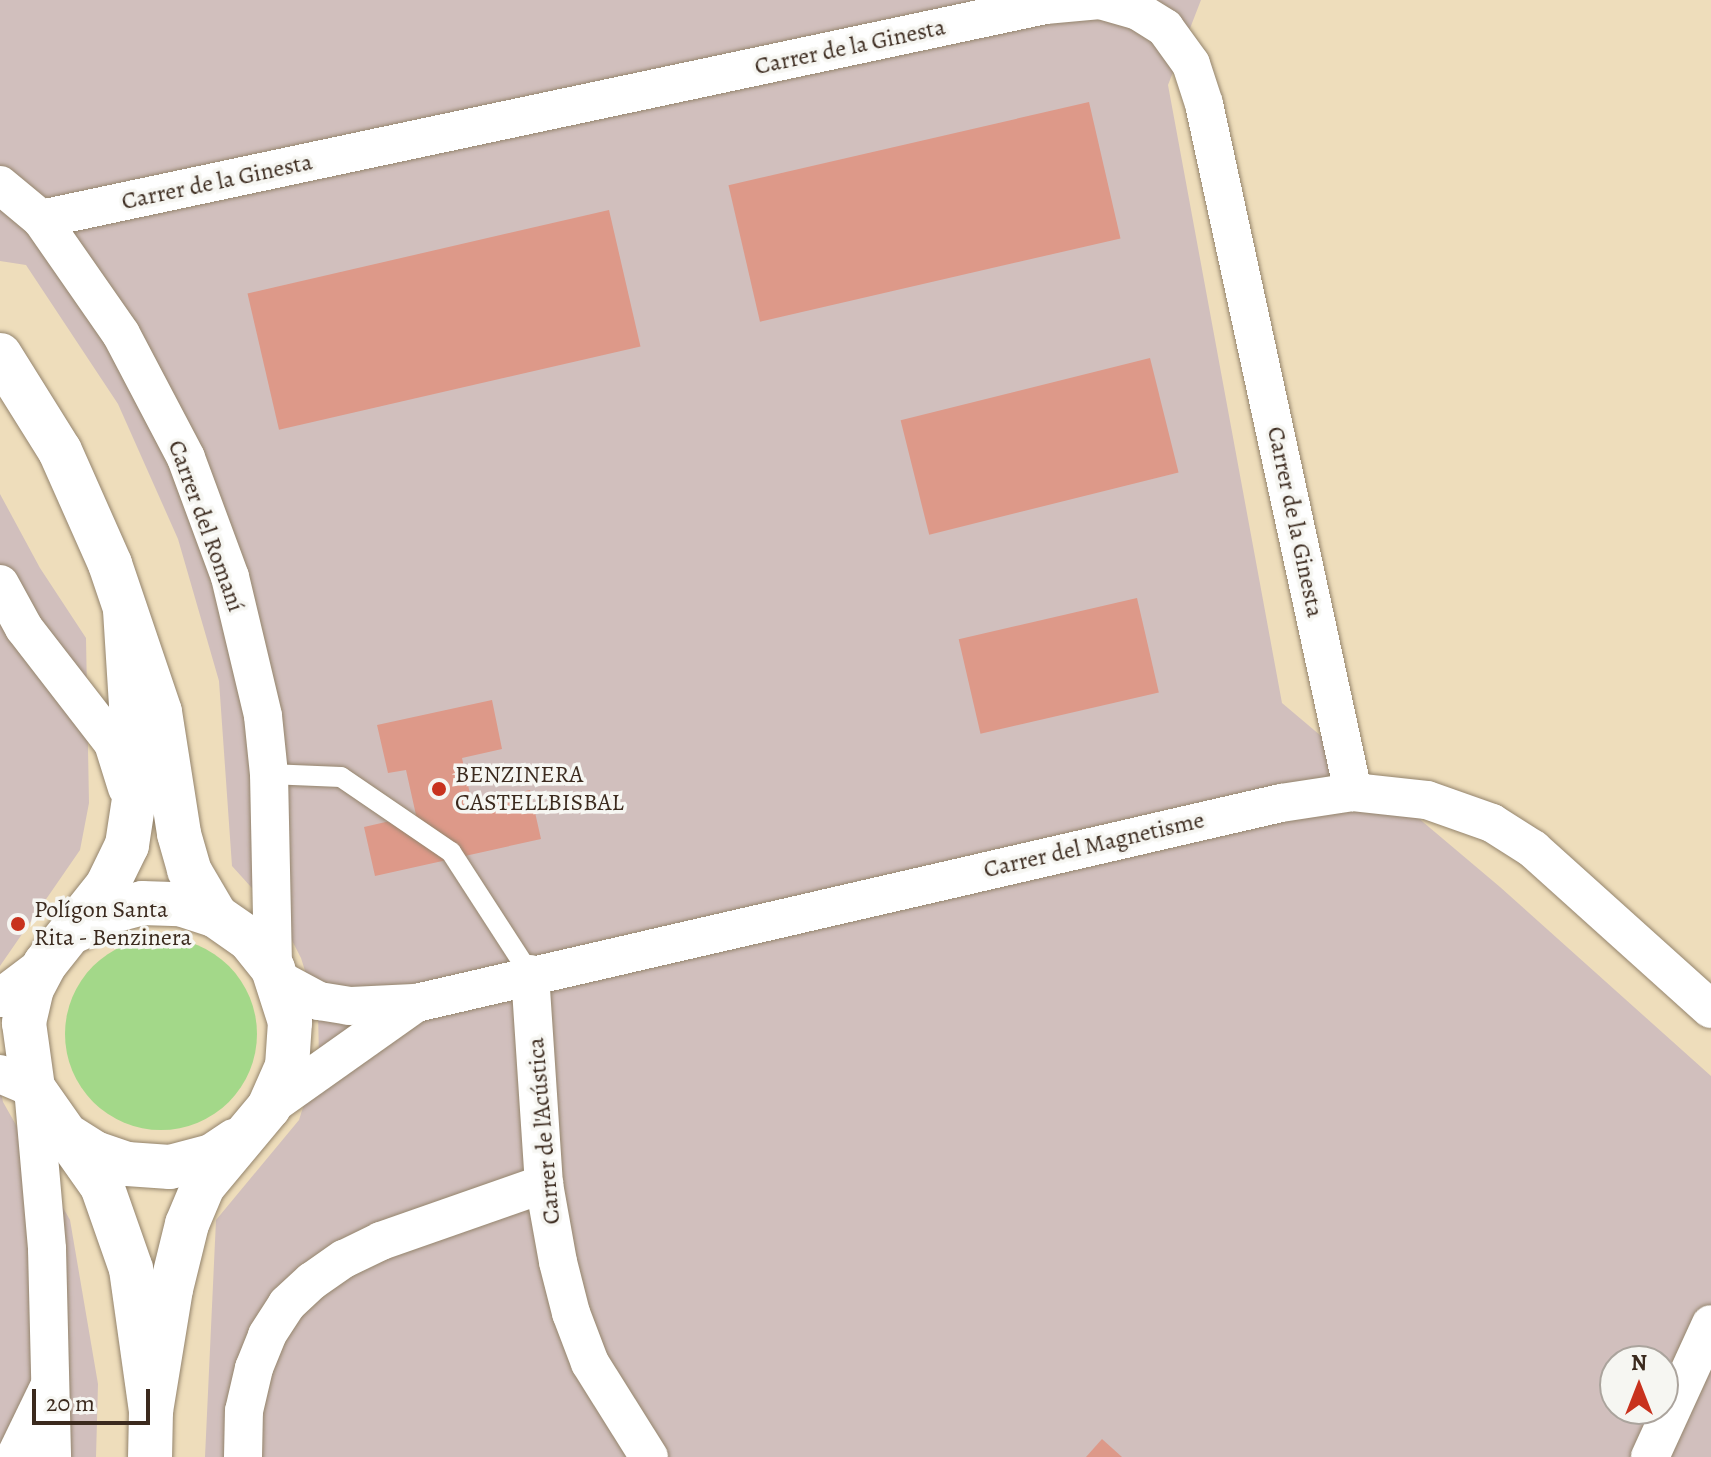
<!DOCTYPE html>
<meta charset="utf-8">
<style>
body{margin:0}
#map{position:relative;width:1711px;height:1457px;overflow:hidden;background:#edb;font-family:Alegreya,serif}
div>[style]{position:absolute}
.industrial>*{inset:0;background:#d1bfbd}
.green>*{inset:0;background:#a3d889}
.round{border-radius:50%}
.building>*{inset:0;background:#dd9989;transform-origin:0 0}
.roads{filter:drop-shadow(0 0 2px #94846c) drop-shadow(0 0 2px #94846c)}
.service>*{height:20px;margin:-10px;padding:0 10px;transform-origin:10px;border-radius:10px;background:#fff}
.minor>*{height:38px;margin:-19px;padding:0 19px;transform-origin:19px;border-radius:19px;background:#fff}
.tertiary>*{height:44px;margin:-22px;padding:0 22px;transform-origin:22px;border-radius:22px;background:#fff}
.dots>*{width:22px;height:22px;translate:-50% -50%;box-sizing:border-box;border:4px solid #f6f6f2;border-radius:50%}
span{translate:-50% -50%;white-space:nowrap;text-align:center;line-height:1.15;-webkit-text-stroke:7px #f6f6f2;paint-order:stroke}
.street-label{font-size:24px;color:#3b2a1e}
.poi-label{font-size:24px;color:#3b2a1e}
.left{translate:0 -50%;text-align:left}
.north{position:absolute;left:1599px;top:1345px;width:80px;height:80px;box-sizing:border-box;background:#f6f6f2;border:2px solid #aba49d;border-radius:50%;rotate:0deg;font-size:22px;font-weight:700;line-height:32px;text-align:center;color:#3b2a1e}
.north::after{content:'';display:block;margin:auto;width:28px;height:36px;background:#c8321e;clip-path:polygon(50% 0,100% 100%,50% 72%,0 100%)}
.scale{position:absolute;left:32px;top:1389px;width:118px;height:36px;box-sizing:border-box;border:4px solid #3b2a1e;border-top:0;padding-left:10px;font-size:24px;line-height:28px;white-space:nowrap;color:#3b2a1e;-webkit-text-stroke:6px #f6f6f2;paint-order:stroke}
</style>
<div id="map">
<div class="industrial">
<div style="clip-path:polygon(evenodd,0 0,1201px 0,1168px 85px,1282px 703px,1500px 887px,1711px 1076px,1711px 1457px,205px 1457px,216px 1220px,299px 1120px,319px 1057px,318px 1012px,301px 958px,282px 921px,232px 866px,219px 681px,178px 539px,118px 404px,26px 265px,0 261px,0 0,1615px 1361px,1663px 1361px,1663px 1409px,1615px 1409px,1615px 1361px)"></div>
<div style="clip-path:polygon(0 494px,40px 568px,86px 638px,89px 803px,80px 850px,0 966px)"></div>
<div style="clip-path:polygon(0 1087px,3px 1102px,70px 1220px,98px 1384px,96px 1457px,0 1457px)"></div>
</div>
<div class="green">
<div class="round" style="left:65px;top:938px;width:192px;height:192px"></div>
</div>
<div class="building">
<div style="left:1089px;top:102px;width:140px;height:370px;rotate:77deg"></div>
<div style="left:609px;top:210px;width:140px;height:371px;rotate:77deg"></div>
<div style="left:1150px;top:358px;width:118px;height:257px;rotate:76deg"></div>
<div style="left:1137px;top:598px;width:97px;height:183px;rotate:77deg"></div>
<div style="clip-path:polygon(492px 700px,502px 749px,462px 758px,472px 803px,530px 790px,541px 839px,375px 876px,364px 827px,416px 815px,406px 770px,388px 773px,377px 725px)"></div>
<div style="clip-path:polygon(1102px 1439px,1122px 1457px,1086px 1457px)"></div>
</div>
<div class="roads">
<div class="service">
<div style="left:269px;top:774px;width:72px;rotate:2.4deg"></div>
<div style="left:341px;top:777px;width:133px;rotate:34.3deg"></div>
<div style="left:451px;top:852px;width:145px;rotate:57.1deg"></div>
</div>
<div class="minor">
<div style="left:0;top:185px;width:53px;rotate:39.7deg"></div>
<div style="left:41px;top:219px;width:140px;rotate:55.2deg"></div>
<div style="left:121px;top:334px;width:140px;rotate:62.3deg"></div>
<div style="left:186px;top:458px;width:127px;rotate:69.7deg"></div>
<div style="left:230px;top:577px;width:143px;rotate:76.6deg"></div>
<div style="left:263px;top:716px;width:58px;rotate:84.1deg"></div>
<div style="left:269px;top:774px;width:195px;rotate:88.8deg"></div>
<div style="left:41px;top:219px;width:1027px;rotate:-12.03deg"></div>
<div style="left:1045px;top:5px;width:55px;rotate:-5.2deg"></div>
<div style="left:1100px;top:0;width:40px;rotate:16deg"></div>
<div style="left:1138px;top:11px;width:32px;rotate:32deg"></div>
<div style="left:1165px;top:28px;width:44px;rotate:54.2deg"></div>
<div style="left:1191px;top:64px;width:42px;rotate:72deg"></div>
<div style="left:1204px;top:104px;width:704px;rotate:77.78deg"></div>
<div style="left:0;top:584px;width:50px;rotate:61.4deg"></div>
<div style="left:24px;top:628px;width:145px;rotate:52.3deg"></div>
<div style="left:113px;top:743px;width:47px;rotate:72.7deg"></div>
<div style="left:530px;top:974px;width:210px;rotate:86.2deg"></div>
<div style="left:544px;top:1184px;width:79px;rotate:79.8deg"></div>
<div style="left:558px;top:1262px;width:53px;rotate:75.7deg"></div>
<div style="left:571px;top:1313px;width:53px;rotate:69.2deg"></div>
<div style="left:590px;top:1363px;width:111px;rotate:57.9deg"></div>
<div style="left:278px;top:979px;width:47px;rotate:28.2deg"></div>
<div style="left:319px;top:1001px;width:30px;rotate:9deg"></div>
<div style="left:349px;top:1006px;width:67px;rotate:-2.6deg"></div>
<div style="left:416px;top:1003px;width:888px;rotate:-13.02deg"></div>
<div style="left:1281px;top:803px;width:73px;rotate:-8.7deg"></div>
<div style="left:1353px;top:792px;width:74px;rotate:6.2deg"></div>
<div style="left:1427px;top:800px;width:69px;rotate:19.5deg"></div>
<div style="left:1492px;top:823px;width:49px;rotate:32.4deg"></div>
<div style="left:1533px;top:849px;width:239px;rotate:42deg"></div>
<div style="left:0;top:998px;width:56px;rotate:-37.1deg"></div>
<div style="left:0;top:1074px;width:36px;rotate:23deg"></div>
<div style="left:33px;top:1088px;width:162px;rotate:85deg"></div>
<div style="left:47px;top:1249px;width:208px;rotate:88.6deg"></div>
<div style="left:269px;top:1107px;width:180px;rotate:-35.3deg"></div>
<div style="left:15px;top:1457px;width:78px;rotate:-64.1deg"></div>
<div style="left:243px;top:1457px;width:46px;rotate:-88.8deg"></div>
<div style="left:244px;top:1411px;width:44px;rotate:-76.9deg"></div>
<div style="left:254px;top:1368px;width:35px;rotate:-68deg"></div>
<div style="left:267px;top:1335px;width:37px;rotate:-57deg"></div>
<div style="left:287px;top:1304px;width:34px;rotate:-43deg"></div>
<div style="left:312px;top:1281px;width:39px;rotate:-35deg"></div>
<div style="left:344px;top:1259px;width:41px;rotate:-25.9deg"></div>
<div style="left:381px;top:1241px;width:173px;rotate:-19.3deg"></div>
<div style="left:1650px;top:1457px;width:146px;rotate:-65.4deg"></div>
</div>
<div class="tertiary">
<div style="left:0;top:355px;width:113px;rotate:58deg"></div>
<div style="left:60px;top:451px;width:124px;rotate:66.1deg"></div>
<div style="left:110px;top:564px;width:156px;rotate:71.3deg"></div>
<div style="left:160px;top:712px;width:123px;rotate:81.1deg"></div>
<div style="left:179px;top:834px;width:37px;rotate:74deg"></div>
<div style="left:189px;top:870px;width:53px;rotate:59.6deg"></div>
<div style="left:125px;top:610px;width:176px;rotate:86.4deg"></div>
<div style="left:136px;top:786px;width:60px;rotate:98.7deg"></div>
<div style="left:127px;top:845px;width:46px;rotate:116deg"></div>
<div style="left:107px;top:886px;width:100px;rotate:128.5deg"></div>
<div style="left:45px;top:964px;width:27px;rotate:118deg"></div>
<div style="left:32px;top:988px;width:36px;rotate:103deg"></div>
<div style="left:24px;top:1023px;width:66px;rotate:82.1deg"></div>
<div style="left:33px;top:1088px;width:120px;rotate:54.9deg"></div>
<div style="left:102px;top:1186px;width:88px;rotate:70.7deg"></div>
<div style="left:131px;top:1269px;width:143px;rotate:82deg"></div>
<div style="left:77px;top:930px;width:33px;rotate:-31deg"></div>
<div style="left:105px;top:913px;width:38px;rotate:-15deg"></div>
<div style="left:142px;top:903px;width:38px;rotate:2deg"></div>
<div style="left:180px;top:904px;width:38px;rotate:18deg"></div>
<div style="left:216px;top:916px;width:40px;rotate:34.9deg"></div>
<div style="left:249px;top:939px;width:38px;rotate:51deg"></div>
<div style="left:273px;top:969px;width:56px;rotate:72.2deg"></div>
<div style="left:290px;top:1022px;width:44px;rotate:93.9deg"></div>
<div style="left:287px;top:1066px;width:45px;rotate:113.7deg"></div>
<div style="left:269px;top:1107px;width:103px;rotate:129.9deg"></div>
<div style="left:203px;top:1186px;width:41px;rotate:112.8deg"></div>
<div style="left:187px;top:1224px;width:67px;rotate:103.8deg"></div>
<div style="left:171px;top:1289px;width:124px;rotate:99.3deg"></div>
<div style="left:151px;top:1411px;width:46px;rotate:91.2deg"></div>
<div style="left:71px;top:1138px;width:28px;rotate:32deg"></div>
<div style="left:95px;top:1153px;width:34px;rotate:19deg"></div>
<div style="left:127px;top:1164px;width:43px;rotate:4deg"></div>
<div style="left:170px;top:1167px;width:43px;rotate:-14.7deg"></div>
<div style="left:212px;top:1156px;width:27px;rotate:-34deg"></div>
</div>
</div>
<div class="dots">
<div style="left:439px;top:789px;background:#c8321e"></div>
<div style="left:18px;top:924px;background:#c8321e"></div>
</div>
<div class="street-label">
<span style="left:850px;top:47px;rotate:-12deg">Carrer de la Ginesta</span>
<span style="left:217px;top:182px;rotate:-12deg">Carrer de la Ginesta</span>
<span style="left:1295px;top:522px;rotate:78deg">Carrer de la Ginesta</span>
<span style="left:206px;top:526px;rotate:70deg">Carrer del Romaní</span>
<span style="left:1094px;top:845px;rotate:-13deg">Carrer del Magnetisme</span>
<span style="left:544px;top:1131px;rotate:-95deg">Carrer de l'Acústica</span>
</div>
<div class="poi-label">
<span class="left" style="left:455px;top:789px">BENZINERA<br>CASTELLBISBAL</span>
<span class="left" style="left:34px;top:924px">Polígon Santa<br>Rita - Benzinera</span>
</div>
<div class="north">N</div>
<div class="scale">20 m</div>
</div>
